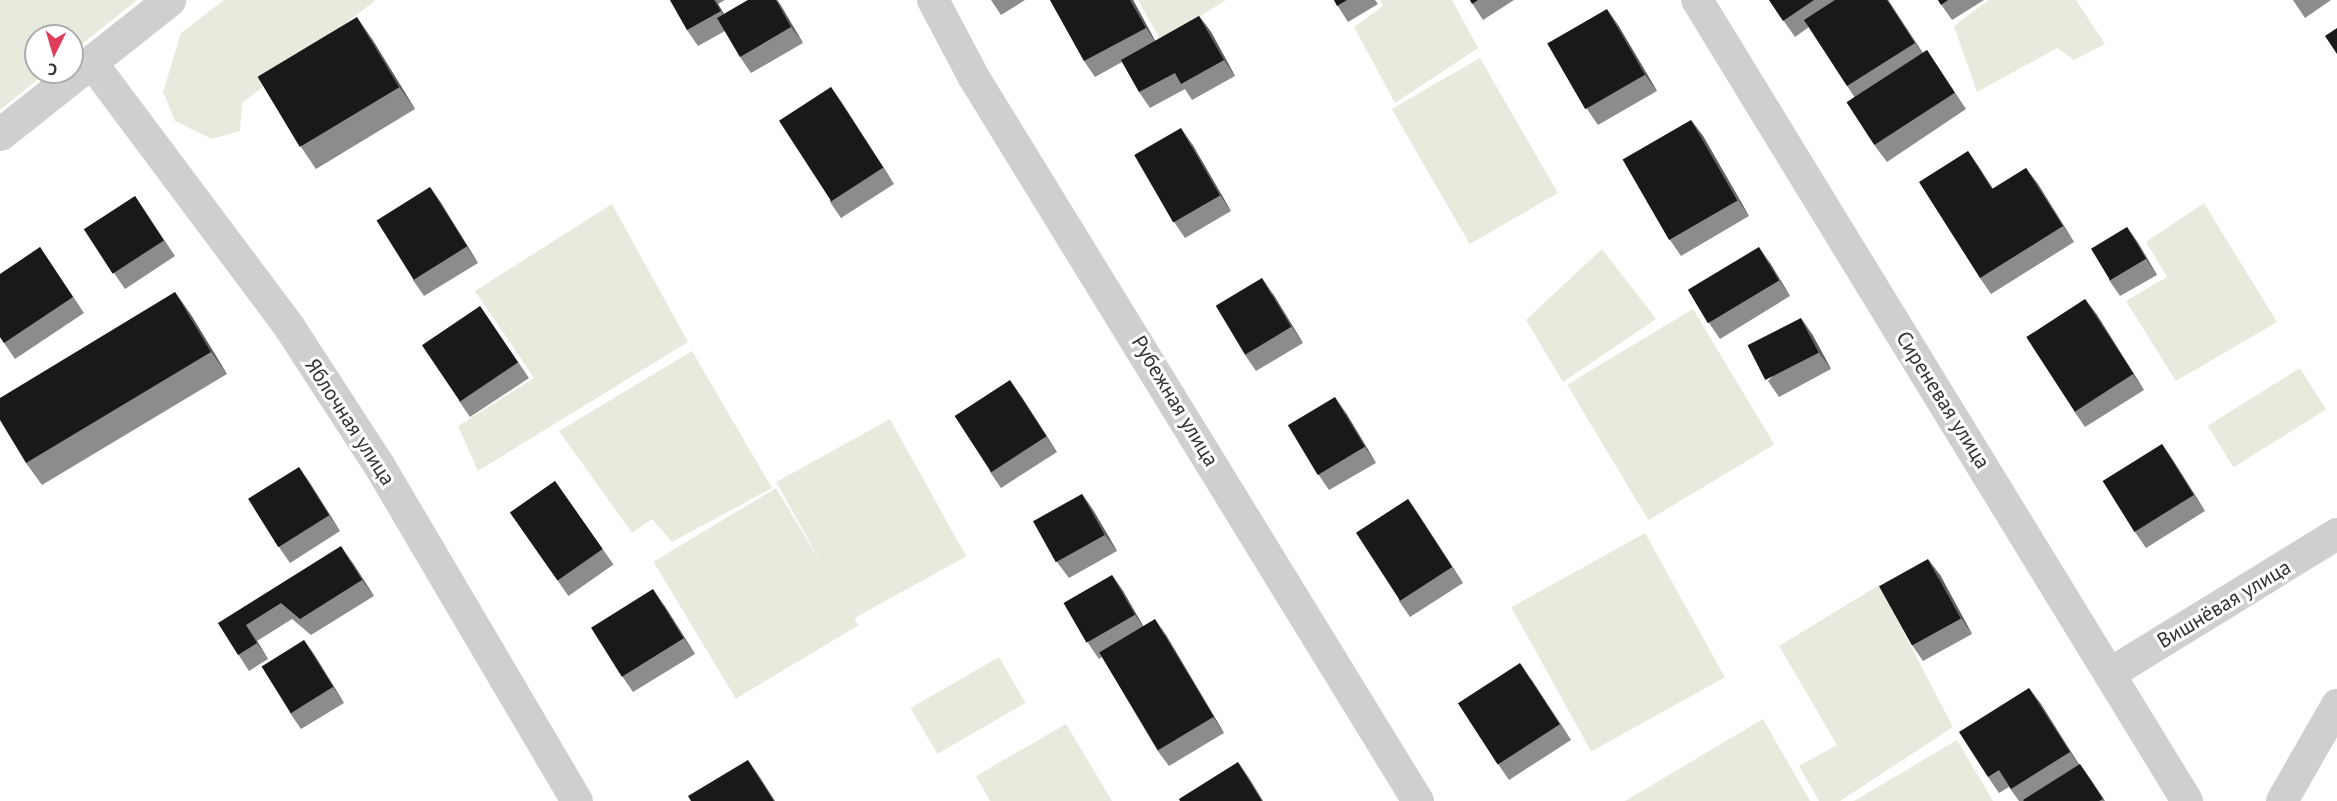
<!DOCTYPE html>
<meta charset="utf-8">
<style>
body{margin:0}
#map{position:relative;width:2337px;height:801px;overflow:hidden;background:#fff;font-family:"PT Sans",sans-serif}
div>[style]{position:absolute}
.green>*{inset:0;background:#e6ebde;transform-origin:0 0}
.minor>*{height:32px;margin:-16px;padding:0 16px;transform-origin:16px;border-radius:16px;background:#cfcfcf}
.tertiary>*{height:33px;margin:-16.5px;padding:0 16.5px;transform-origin:16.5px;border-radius:16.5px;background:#cfcfcf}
.wall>*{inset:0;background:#8c8c8c;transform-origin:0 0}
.shaded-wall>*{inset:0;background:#5e5e5e}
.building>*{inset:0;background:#191919;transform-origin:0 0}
span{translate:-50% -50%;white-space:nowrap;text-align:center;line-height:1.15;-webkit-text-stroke:6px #fff;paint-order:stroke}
.street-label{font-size:21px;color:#323232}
.north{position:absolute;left:24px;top:24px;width:60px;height:60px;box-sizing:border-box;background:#fff;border:2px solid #adadad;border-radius:50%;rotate:185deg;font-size:16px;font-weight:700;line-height:24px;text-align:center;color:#323232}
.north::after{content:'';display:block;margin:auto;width:21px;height:27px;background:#de3e59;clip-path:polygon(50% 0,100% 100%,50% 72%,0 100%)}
</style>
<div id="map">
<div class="green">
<div style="clip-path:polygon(0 0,137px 0,72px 52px,72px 36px,36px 36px,36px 72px,47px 72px,0 110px)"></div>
<div style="clip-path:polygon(224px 0,376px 0,242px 103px,240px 131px,212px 139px,175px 121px,163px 92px,181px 33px)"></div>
<div style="clip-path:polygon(1138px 0,1226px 0,1161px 41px)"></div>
<div style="clip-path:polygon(1380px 0,1452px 0,1478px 48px,1395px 103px,1354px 27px,1383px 6px)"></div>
<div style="clip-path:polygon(1989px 0,2076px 0,2105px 44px,2074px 60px,2057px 48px,1977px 92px,1954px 26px)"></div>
<div style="left:1480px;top:58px;width:156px;height:102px;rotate:60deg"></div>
<div style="clip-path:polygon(2204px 203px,2277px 322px,2176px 381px,2126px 301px,2167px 277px,2146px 242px)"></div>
<div style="clip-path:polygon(612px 204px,688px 342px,478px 471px,458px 426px,534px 378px,475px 291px)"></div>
<div style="clip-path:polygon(1602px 249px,1656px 319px,1563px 382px,1526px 320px)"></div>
<div style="left:1693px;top:309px;width:158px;height:147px;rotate:59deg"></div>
<div style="clip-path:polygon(692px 351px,772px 488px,672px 542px,652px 519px,632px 533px,559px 431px)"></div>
<div style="left:2300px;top:368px;width:49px;height:109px;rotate:58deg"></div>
<div style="left:890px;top:419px;width:157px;height:130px;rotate:61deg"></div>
<div style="left:776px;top:488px;width:160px;height:143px;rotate:59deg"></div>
<div style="left:1645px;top:533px;width:165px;height:153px;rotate:61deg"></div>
<div style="clip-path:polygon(1879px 585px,1953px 727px,1840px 801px,1819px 801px,1799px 766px,1837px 745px,1779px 646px)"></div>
<div style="left:999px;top:657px;width:53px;height:102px;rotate:60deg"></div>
<div style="clip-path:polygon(1763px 719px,1810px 801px,1625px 801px)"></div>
<div style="clip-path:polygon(1066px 724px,1112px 801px,990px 801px,976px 776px)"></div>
<div style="clip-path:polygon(1957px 740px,1993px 801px,1854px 801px)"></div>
</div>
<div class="minor">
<div style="left:933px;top:0;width:86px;rotate:62.2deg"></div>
<div style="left:973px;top:76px;width:851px;rotate:58.46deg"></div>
<div style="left:1697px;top:0;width:939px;rotate:58.54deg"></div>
<div style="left:92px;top:63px;width:331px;rotate:53.2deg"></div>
<div style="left:290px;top:328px;width:163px;rotate:57deg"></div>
<div style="left:379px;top:465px;width:390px;rotate:59.5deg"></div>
<div style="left:2111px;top:673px;width:265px;rotate:-31.6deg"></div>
<div style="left:2282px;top:801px;width:111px;rotate:-60.2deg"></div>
</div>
<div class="tertiary">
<div style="left:0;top:134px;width:216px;rotate:-38.4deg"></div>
</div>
<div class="wall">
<div style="clip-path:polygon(670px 0,725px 0,718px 4px,724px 14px,748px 0,777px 0,803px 43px,751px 73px,740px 57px,725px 31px,698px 46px,687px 30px)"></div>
<div style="clip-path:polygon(991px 0,1025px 0,1001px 15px)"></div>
<div style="clip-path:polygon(1050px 0,1133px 0,1155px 41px,1199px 16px,1211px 32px,1235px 76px,1192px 100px,1185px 89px,1150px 108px,1139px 92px,1122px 62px,1095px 77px,1084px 61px)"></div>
<div style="clip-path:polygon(1334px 0,1375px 0,1378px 4px,1348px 22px)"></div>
<div style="clip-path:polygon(1470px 0,1514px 0,1483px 20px)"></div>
<div style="clip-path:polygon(1769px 0,1888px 0,1923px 53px,1927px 50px,1966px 109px,1887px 162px,1875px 146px,1855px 98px,1809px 27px,1795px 37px)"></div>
<div style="clip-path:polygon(1938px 0,1984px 0,1952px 20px)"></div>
<div style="clip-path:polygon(2293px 0,2331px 0,2305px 18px)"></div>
<div style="clip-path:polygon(1618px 25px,1657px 91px,1598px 125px,1587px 109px)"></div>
<div style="clip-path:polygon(372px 39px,415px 109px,316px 169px,301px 147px)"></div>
<div style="clip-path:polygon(831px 87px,842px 103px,894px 184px,841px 218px,830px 202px)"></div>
<div style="clip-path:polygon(1691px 120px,1703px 136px,1749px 216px,1681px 256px,1670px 240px)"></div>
<div style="clip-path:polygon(1192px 144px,1231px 211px,1185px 238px,1174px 222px)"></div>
<div style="clip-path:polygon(1968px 151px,1993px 189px,2026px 168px,2074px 242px,1991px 294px,1980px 278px)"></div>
<div style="clip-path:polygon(430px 187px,441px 203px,478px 263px,424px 296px,413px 280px)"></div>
<div style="clip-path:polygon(135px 196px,175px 256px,125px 289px,114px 273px)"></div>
<div style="clip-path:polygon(2127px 227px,2138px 243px,2157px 275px,2120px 296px,2109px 280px)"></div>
<div style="clip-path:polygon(40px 247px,84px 313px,15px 359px,0 337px)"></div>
<div style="clip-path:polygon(1770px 263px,1790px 296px,1720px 339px,1709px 323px)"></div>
<div style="clip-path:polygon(175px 292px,191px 315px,227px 374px,42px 485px,26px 463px)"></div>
<div style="clip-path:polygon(1273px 294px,1303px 343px,1256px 371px,1245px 355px)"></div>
<div style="clip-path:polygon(2085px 299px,2097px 315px,2144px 390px,2085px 427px,2074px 411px)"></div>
<div style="clip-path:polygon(480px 306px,529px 378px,470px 417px,459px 401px)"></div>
<div style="clip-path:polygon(1812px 334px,1831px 369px,1779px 397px,1768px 381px)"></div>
<div style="clip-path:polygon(1021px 396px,1057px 452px,1001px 488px,990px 472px)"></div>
<div style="clip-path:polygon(1346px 413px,1376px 463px,1329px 490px,1318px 474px)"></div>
<div style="clip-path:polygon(2162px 444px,2205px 511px,2146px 548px,2135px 532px)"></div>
<div style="clip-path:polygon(299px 467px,340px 531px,290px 563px,279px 547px)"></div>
<div style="left:555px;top:481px;width:102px;height:55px;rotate:55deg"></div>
<div style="clip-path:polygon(1082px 494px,1093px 510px,1117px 551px,1069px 578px,1057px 562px)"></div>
<div style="clip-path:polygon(1408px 499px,1463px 583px,1410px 617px,1399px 601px)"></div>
<div style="clip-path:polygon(352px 562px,374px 596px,311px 635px,292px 619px,257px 641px,268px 659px,249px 671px,218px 623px)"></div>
<div style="clip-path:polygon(1112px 575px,1123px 591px,1143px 626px,1166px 635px,1224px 733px,1169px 766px,1157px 750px,1102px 657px,1099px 659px,1088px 643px)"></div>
<div style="clip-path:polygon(1940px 575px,1972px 634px,1923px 661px,1912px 645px)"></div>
<div style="clip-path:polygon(664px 605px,695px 654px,633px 692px,622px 676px)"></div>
<div style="clip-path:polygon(304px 640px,315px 656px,344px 703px,301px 729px,290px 713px)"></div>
<div style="clip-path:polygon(1531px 679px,1571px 740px,1509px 780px,1498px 764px)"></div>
<div style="clip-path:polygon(2029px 688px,2079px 764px,2091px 780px,2105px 801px,2019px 801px,2009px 787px,1999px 793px,1988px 777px)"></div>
</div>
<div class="shaded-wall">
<div style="clip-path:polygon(714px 0,716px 0,718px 4px,732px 27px)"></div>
<div style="clip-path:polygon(776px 0,777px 0,780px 4px,803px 43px,791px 27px)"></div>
<div style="clip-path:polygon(1130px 0,1133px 0,1157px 44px,1146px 28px)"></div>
<div style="clip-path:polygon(1887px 0,1888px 0,1926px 59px,1915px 43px)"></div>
<div style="clip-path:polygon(1607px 9px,1618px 25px,1657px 91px,1645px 75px)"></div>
<div style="clip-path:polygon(1199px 16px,1211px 32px,1235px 76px,1224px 60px)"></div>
<div style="clip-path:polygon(357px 17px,372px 39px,415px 109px,399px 87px)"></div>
<div style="clip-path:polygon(831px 87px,842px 103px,894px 184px,883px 168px)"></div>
<div style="clip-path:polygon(1691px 120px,1703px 136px,1749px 216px,1738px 200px)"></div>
<div style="clip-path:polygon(1181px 128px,1192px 144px,1231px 211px,1220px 195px)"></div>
<div style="clip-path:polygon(1968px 151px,1979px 167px,2003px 205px,1992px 189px)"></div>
<div style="clip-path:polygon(2026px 168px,2038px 184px,2074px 242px,2063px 226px)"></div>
<div style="clip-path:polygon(430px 187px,441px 203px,478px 263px,467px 247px)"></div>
<div style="clip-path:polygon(2127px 227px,2138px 243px,2157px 275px,2146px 259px)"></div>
<div style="clip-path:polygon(1759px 247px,1770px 263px,1790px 296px,1779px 280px)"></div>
<div style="clip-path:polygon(1262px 278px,1273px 294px,1303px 343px,1292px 327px)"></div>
<div style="clip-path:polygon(175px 292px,191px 315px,227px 374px,211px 352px)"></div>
<div style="clip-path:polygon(2085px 299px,2097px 315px,2144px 390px,2133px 374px)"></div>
<div style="clip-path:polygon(1801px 318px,1812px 334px,1831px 369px,1819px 353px)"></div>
<div style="clip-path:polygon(1010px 380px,1021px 396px,1057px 452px,1046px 436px)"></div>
<div style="clip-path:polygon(1335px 397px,1346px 413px,1376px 463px,1365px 447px)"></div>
<div style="clip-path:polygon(2162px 444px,2173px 460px,2205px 511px,2194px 495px)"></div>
<div style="clip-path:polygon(299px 467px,310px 483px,340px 531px,329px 515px)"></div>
<div style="clip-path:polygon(1082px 494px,1093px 510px,1117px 551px,1105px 535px)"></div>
<div style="clip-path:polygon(1408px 499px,1419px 515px,1463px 583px,1452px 567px)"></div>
<div style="clip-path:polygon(341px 546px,352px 562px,374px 596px,362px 580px)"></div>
<div style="clip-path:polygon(1928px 559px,1940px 575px,1972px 634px,1961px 618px)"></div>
<div style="clip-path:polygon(1112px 575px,1123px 591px,1146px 631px,1135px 615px)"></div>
<div style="clip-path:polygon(653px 589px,664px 605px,695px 654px,684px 638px)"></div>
<div style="clip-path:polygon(1155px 619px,1166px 635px,1224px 733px,1213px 717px)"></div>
<div style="clip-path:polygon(246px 625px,257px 641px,268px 659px,257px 643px)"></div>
<div style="clip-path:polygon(304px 640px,315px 656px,344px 703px,333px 687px)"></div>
<div style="clip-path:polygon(1520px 663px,1531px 679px,1571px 740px,1560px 724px)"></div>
<div style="clip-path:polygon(2029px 688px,2041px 704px,2081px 768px,2070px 752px)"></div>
<div style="clip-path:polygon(748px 760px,759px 776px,775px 801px,774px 801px)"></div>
<div style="clip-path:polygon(1238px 762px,1249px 778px,1263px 801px,1262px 801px)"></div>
<div style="clip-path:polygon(2080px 764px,2091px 780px,2105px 801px,2103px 799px)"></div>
</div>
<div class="building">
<div style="clip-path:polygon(670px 0,714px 0,721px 11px,687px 30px)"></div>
<div style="clip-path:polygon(748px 0,776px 0,791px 27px,740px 57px,717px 18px)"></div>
<div style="clip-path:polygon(1050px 0,1130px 0,1146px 28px,1084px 61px)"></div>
<div style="clip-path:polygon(1334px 0,1347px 0,1337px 6px)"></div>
<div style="clip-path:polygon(1470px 0,1478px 0,1472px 4px)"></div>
<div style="clip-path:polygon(1769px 0,1814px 0,1783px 21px)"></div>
<div style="clip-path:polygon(1835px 0,1887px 0,1915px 43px,1847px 86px,1804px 20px)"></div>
<div style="clip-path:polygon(1938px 0,1948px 0,1941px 5px)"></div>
<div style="left:1607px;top:9px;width:76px;height:69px;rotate:60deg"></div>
<div style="clip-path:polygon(1199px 16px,1224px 60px,1181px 84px,1175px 73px,1139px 92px,1121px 60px)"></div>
<div style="left:357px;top:17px;width:82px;height:116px;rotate:59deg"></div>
<div style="clip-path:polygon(2337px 28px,2337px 54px,2325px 36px)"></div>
<div style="left:1927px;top:50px;width:51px;height:96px;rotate:57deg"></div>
<div style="left:831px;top:87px;width:96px;height:62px;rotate:57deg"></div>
<div style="left:1691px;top:120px;width:93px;height:79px;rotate:60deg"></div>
<div style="left:1181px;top:128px;width:78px;height:54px;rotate:60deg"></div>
<div style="clip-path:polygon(1968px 151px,1992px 189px,2026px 168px,2063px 226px,1980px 278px,1919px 182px)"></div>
<div style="left:430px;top:187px;width:70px;height:63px;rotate:58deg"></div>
<div style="left:135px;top:196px;width:53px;height:61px;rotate:57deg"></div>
<div style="left:2127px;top:227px;width:37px;height:42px;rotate:59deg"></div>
<div style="clip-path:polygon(40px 247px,73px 297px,4px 343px,0 337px,0 274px)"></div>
<div style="left:1759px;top:247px;width:39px;height:83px;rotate:59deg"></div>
<div style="left:1262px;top:278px;width:57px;height:54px;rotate:59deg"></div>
<div style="clip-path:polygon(175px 292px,211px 352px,26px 463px,0 420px,0 398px)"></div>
<div style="left:2085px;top:299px;width:89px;height:70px;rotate:57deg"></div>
<div style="left:480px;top:306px;width:68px;height:70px;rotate:56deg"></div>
<div style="left:1801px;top:318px;width:39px;height:60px;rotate:63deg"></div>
<div style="left:1010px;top:380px;width:67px;height:66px;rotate:57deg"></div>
<div style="left:1335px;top:397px;width:58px;height:55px;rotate:59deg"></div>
<div style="left:2162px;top:444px;width:60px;height:70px;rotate:58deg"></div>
<div style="left:299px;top:467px;width:57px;height:60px;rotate:58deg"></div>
<div style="left:555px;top:481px;width:83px;height:55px;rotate:55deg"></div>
<div style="left:1082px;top:494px;width:47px;height:56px;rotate:61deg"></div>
<div style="left:1408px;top:499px;width:81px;height:62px;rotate:57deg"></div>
<div style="clip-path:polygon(341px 546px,362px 580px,300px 619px,281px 603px,246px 625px,257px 643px,238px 655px,218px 623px)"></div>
<div style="left:1928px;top:559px;width:68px;height:56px;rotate:61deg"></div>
<div style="left:1112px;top:575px;width:46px;height:56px;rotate:60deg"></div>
<div style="left:653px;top:589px;width:58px;height:73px;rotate:58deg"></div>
<div style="left:1155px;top:619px;width:114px;height:65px;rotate:59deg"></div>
<div style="left:304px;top:640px;width:55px;height:50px;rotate:58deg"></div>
<div style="left:1520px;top:663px;width:73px;height:74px;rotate:57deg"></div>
<div style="clip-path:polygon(2029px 688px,2070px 752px,2011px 789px,1999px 770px,1988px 777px,1959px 732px)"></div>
<div style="clip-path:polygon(748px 760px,774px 801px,691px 801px,688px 796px)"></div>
<div style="clip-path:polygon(1238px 762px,1262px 801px,1180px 801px,1179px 799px)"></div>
<div style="clip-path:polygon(2080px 764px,2103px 799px,2099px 801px,2024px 801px,2023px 800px)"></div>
</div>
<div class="street-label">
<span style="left:1943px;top:400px;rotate:58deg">Сиреневая улица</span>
<span style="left:1175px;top:401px;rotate:59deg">Рубежная улица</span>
<span style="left:350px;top:422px;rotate:57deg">Яблочная улица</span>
<span style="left:2224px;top:604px;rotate:-31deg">Вишнёвая улица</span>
</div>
<div class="north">С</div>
</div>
